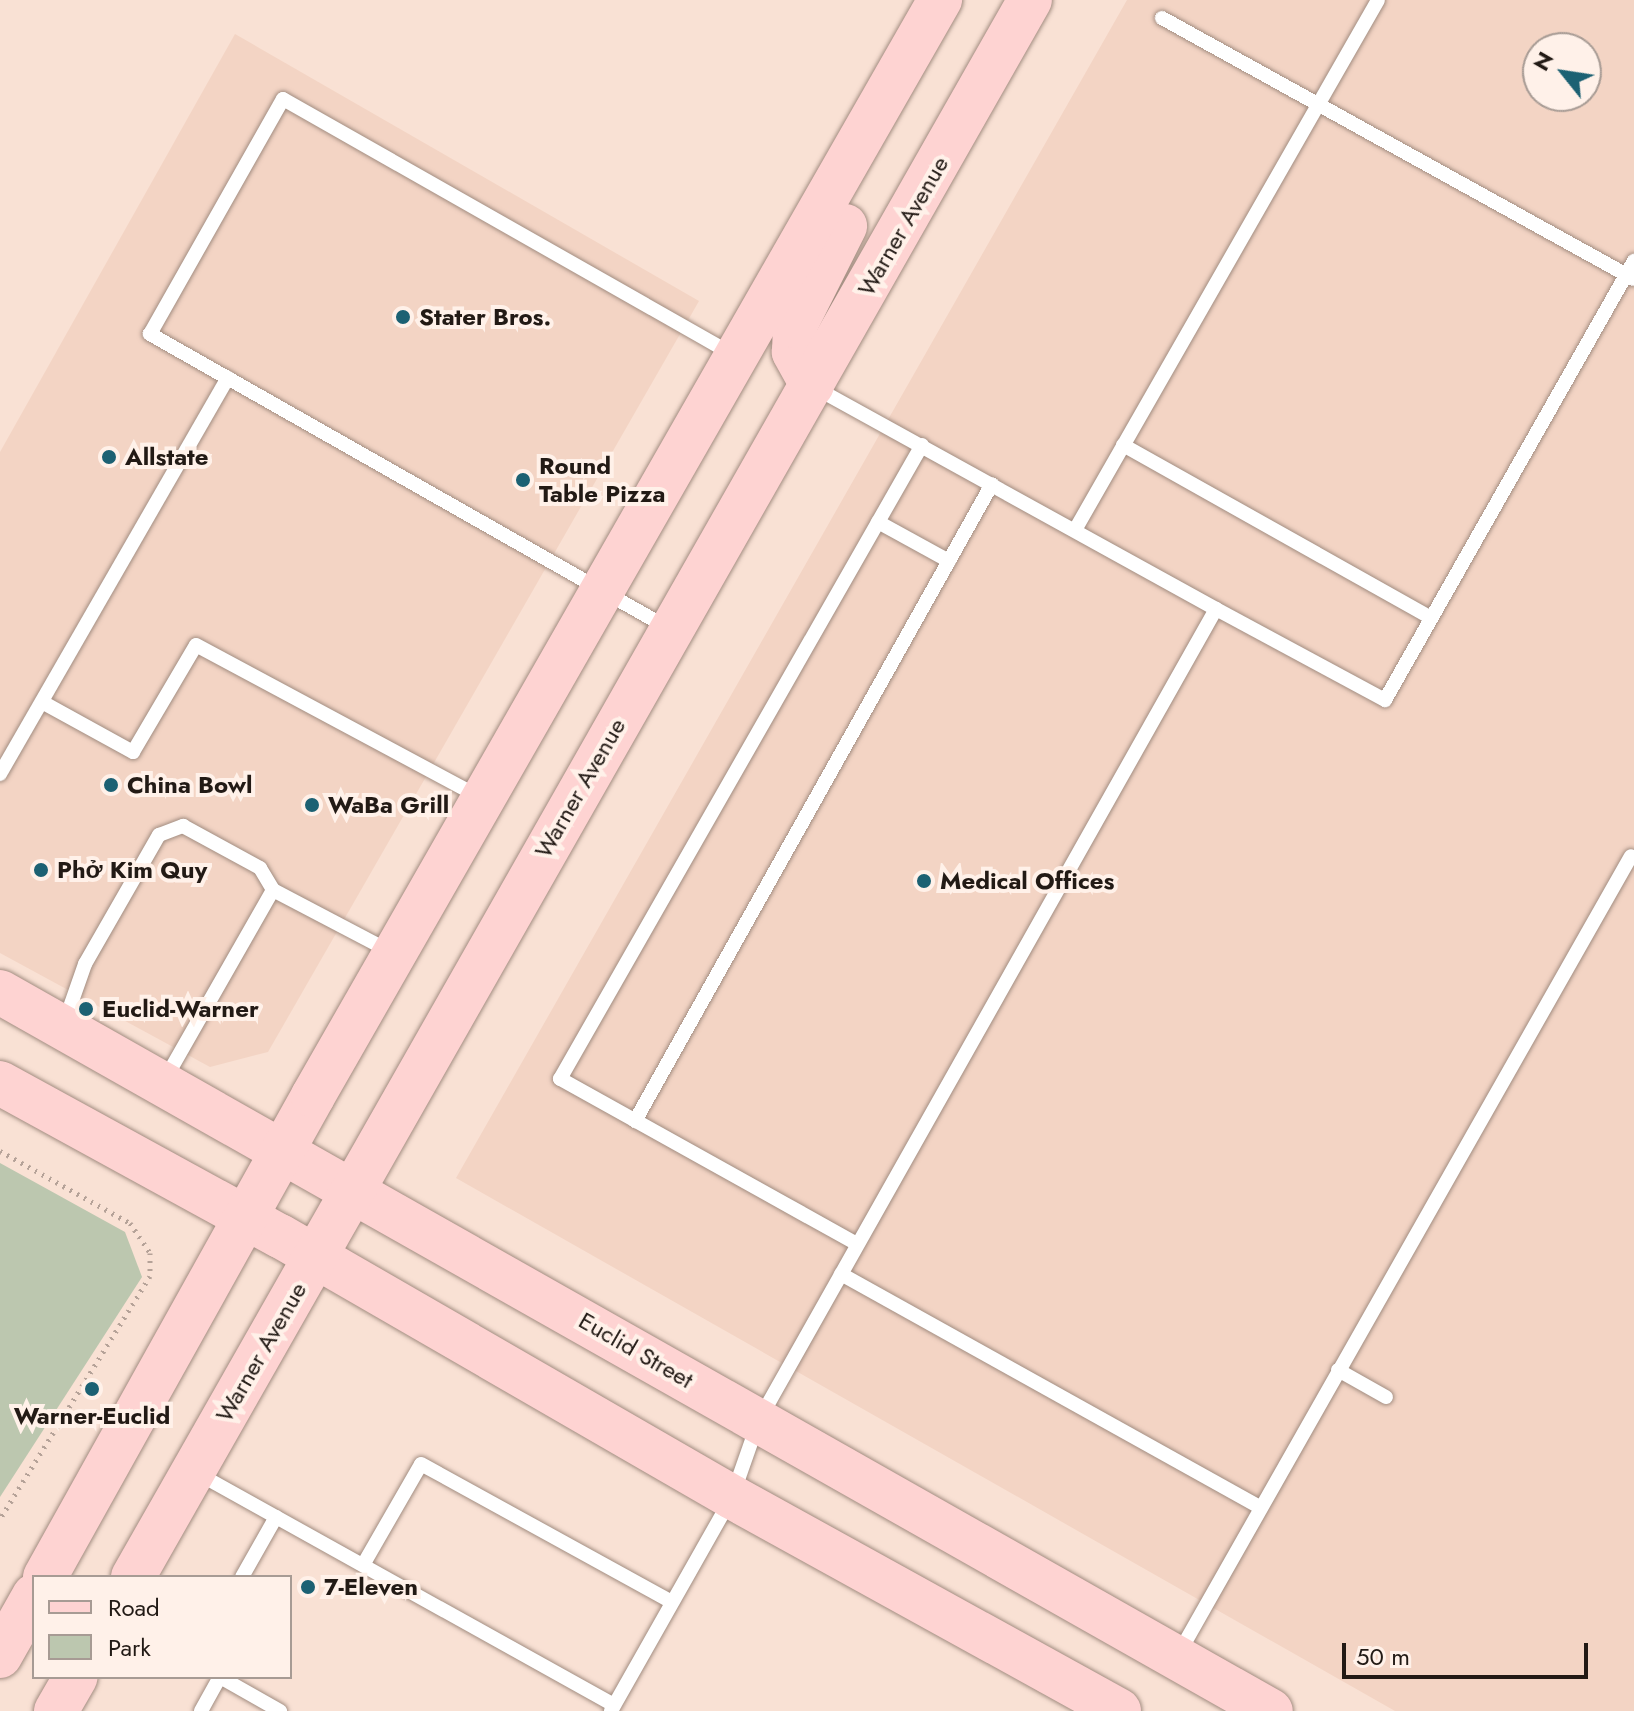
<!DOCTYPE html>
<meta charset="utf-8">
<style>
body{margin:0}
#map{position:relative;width:1634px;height:1711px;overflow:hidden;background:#f9e1d4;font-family:Jost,sans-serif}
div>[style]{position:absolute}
.built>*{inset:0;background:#f3d4c4}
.green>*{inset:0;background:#bcc7af}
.path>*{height:5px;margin-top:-2.5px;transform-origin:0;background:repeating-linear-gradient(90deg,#b5a298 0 2px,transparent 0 8px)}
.roads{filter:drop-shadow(0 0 2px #a28d81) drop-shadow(0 0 2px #a28d81)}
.lane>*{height:14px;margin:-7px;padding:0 7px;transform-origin:7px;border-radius:7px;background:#fff}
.primary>*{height:44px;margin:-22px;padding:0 22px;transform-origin:22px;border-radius:22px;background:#fed3d2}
.dots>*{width:22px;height:22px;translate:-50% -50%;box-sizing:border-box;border:4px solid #fff1e9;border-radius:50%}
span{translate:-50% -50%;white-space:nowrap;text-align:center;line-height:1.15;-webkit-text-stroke:8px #fff1e9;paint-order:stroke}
.street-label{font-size:24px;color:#221a15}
.poi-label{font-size:24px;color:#221a15;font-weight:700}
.left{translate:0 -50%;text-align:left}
.legend{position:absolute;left:32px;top:1575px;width:260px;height:104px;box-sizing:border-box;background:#fff1e9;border:2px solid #a79b94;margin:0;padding:10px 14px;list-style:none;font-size:24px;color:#221a15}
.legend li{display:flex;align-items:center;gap:16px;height:40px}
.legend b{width:40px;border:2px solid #a79b94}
.north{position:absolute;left:1522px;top:32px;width:80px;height:80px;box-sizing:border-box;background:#fff1e9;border:2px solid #a79b94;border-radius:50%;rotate:300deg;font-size:22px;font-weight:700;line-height:32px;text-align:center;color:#221a15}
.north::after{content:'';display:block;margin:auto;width:28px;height:36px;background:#1c6173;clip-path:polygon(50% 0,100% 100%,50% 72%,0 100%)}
.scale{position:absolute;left:1342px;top:1643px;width:246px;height:36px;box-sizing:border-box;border:4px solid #221a15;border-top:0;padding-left:10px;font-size:24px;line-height:28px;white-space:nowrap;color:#221a15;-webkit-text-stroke:6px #fff1e9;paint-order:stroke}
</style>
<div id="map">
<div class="built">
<div style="clip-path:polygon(evenodd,1127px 0,1634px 0,1634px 1711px,1395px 1711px,456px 1178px,1127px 0,1538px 48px,1586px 48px,1586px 96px,1538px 96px,1538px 48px)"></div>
<div style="clip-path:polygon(235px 34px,699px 301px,268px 1052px,210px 1067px,0 953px,0 452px)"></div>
</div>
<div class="green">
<div style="clip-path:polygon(0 1163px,125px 1232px,142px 1277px,0 1497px)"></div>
</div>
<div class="path">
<div style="left:0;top:1151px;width:149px;rotate:29deg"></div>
<div style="left:130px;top:1223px;width:36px;rotate:56deg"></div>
<div style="left:150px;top:1253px;width:23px;rotate:90deg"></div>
<div style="left:150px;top:1276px;width:286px;rotate:121.7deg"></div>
</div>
<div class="roads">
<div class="lane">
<div style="left:1162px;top:18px;width:539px;rotate:28.94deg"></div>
<div style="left:1123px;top:445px;width:353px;rotate:29.3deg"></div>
<div style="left:878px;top:522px;width:81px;rotate:28.8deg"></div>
<div style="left:1075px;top:530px;width:610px;rotate:-60.24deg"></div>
<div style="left:1216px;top:609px;width:192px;rotate:28.3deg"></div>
<div style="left:1385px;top:700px;width:505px;rotate:-60.44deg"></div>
<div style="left:668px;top:628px;width:596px;rotate:-150.42deg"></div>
<div style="left:150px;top:334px;width:270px;rotate:-60.5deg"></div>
<div style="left:283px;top:99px;width:516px;rotate:29.59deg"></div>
<div style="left:42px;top:702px;width:104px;rotate:28.8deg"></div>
<div style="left:133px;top:752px;width:124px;rotate:-59.5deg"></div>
<div style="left:196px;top:645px;width:322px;rotate:28.2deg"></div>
<div style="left:0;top:774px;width:457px;rotate:-60.1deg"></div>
<div style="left:64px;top:1024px;width:64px;rotate:-70.7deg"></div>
<div style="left:85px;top:964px;width:149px;rotate:-60.2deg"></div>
<div style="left:159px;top:835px;width:26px;rotate:-21deg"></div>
<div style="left:183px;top:826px;width:88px;rotate:28.6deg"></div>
<div style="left:260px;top:868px;width:26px;rotate:59deg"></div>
<div style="left:164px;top:1081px;width:220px;rotate:-60.3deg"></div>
<div style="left:273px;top:890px;width:131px;rotate:27.7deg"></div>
<div style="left:635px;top:1121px;width:730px;rotate:-60.73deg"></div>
<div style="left:857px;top:1244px;width:340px;rotate:-150.9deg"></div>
<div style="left:560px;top:1079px;width:730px;rotate:-60.27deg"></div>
<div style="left:841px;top:1274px;width:479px;rotate:29.1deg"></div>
<div style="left:1338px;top:1370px;width:55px;rotate:29.4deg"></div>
<div style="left:197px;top:1473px;width:477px;rotate:29.1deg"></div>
<div style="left:363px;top:1565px;width:116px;rotate:-60.1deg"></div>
<div style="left:421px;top:1464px;width:286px;rotate:28.8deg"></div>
<div style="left:242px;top:1577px;width:69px;rotate:-60.5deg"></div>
<div style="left:1179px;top:1653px;width:916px;rotate:-60.44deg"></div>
<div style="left:220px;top:1677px;width:69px;rotate:29.5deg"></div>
<div style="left:201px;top:1711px;width:39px;rotate:-61deg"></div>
<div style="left:611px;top:1711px;width:246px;rotate:-60.5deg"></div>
<div style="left:732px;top:1497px;width:82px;rotate:-70.7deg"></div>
<div style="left:759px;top:1420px;width:931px;rotate:-60.6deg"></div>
<div style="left:1216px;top:609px;width:457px;rotate:-151.1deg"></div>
</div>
<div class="primary">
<div style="left:812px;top:385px;width:38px;rotate:-119deg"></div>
<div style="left:794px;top:352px;width:26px;rotate:-88deg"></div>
<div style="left:795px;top:326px;width:112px;rotate:-63.4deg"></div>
<div style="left:0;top:992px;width:1460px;rotate:29.5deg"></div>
<div style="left:0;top:1083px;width:319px;rotate:28.7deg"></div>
<div style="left:280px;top:1236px;width:522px;rotate:30deg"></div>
<div style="left:732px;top:1497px;width:442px;rotate:28.9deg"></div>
<div style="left:45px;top:1577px;width:551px;rotate:-60.87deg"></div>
<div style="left:313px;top:1096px;width:1263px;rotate:-60.23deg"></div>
<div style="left:133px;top:1577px;width:1814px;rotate:-60.37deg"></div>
<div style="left:0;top:1656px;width:69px;rotate:-60.5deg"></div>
<div style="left:56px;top:1711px;width:39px;rotate:-60deg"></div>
</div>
</div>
<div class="dots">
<div style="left:403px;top:317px;background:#1c6173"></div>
<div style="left:109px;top:457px;background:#1c6173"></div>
<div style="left:523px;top:480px;background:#1c6173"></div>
<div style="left:111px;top:785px;background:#1c6173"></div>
<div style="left:312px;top:805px;background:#1c6173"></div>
<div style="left:41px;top:870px;background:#1c6173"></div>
<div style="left:924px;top:881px;background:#1c6173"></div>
<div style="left:86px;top:1009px;background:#1c6173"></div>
<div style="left:92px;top:1389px;background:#1c6173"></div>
<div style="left:308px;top:1587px;background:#1c6173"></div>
</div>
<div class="street-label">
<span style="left:903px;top:226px;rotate:-60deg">Warner Avenue</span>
<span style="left:580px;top:788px;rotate:-60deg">Warner Avenue</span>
<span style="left:636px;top:1350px;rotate:30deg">Euclid Street</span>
<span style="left:261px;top:1352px;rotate:-60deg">Warner Avenue</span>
</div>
<div class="poi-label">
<span class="left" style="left:419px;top:317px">Stater Bros.</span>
<span class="left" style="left:125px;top:457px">Allstate</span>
<span class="left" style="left:539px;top:480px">Round<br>Table Pizza</span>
<span class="left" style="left:127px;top:785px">China Bowl</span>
<span class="left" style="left:328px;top:805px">WaBa Grill</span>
<span class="left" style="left:57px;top:870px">Phở Kim Quy</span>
<span class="left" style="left:940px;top:881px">Medical Offices</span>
<span class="left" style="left:102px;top:1009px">Euclid-Warner</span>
<span style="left:92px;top:1416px">Warner-Euclid</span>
<span class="left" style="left:324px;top:1587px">7-Eleven</span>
</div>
<ul class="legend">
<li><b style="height:10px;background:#fed3d2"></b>Road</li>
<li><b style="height:22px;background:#bcc7af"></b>Park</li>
</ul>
<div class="north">N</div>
<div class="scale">50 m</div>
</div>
